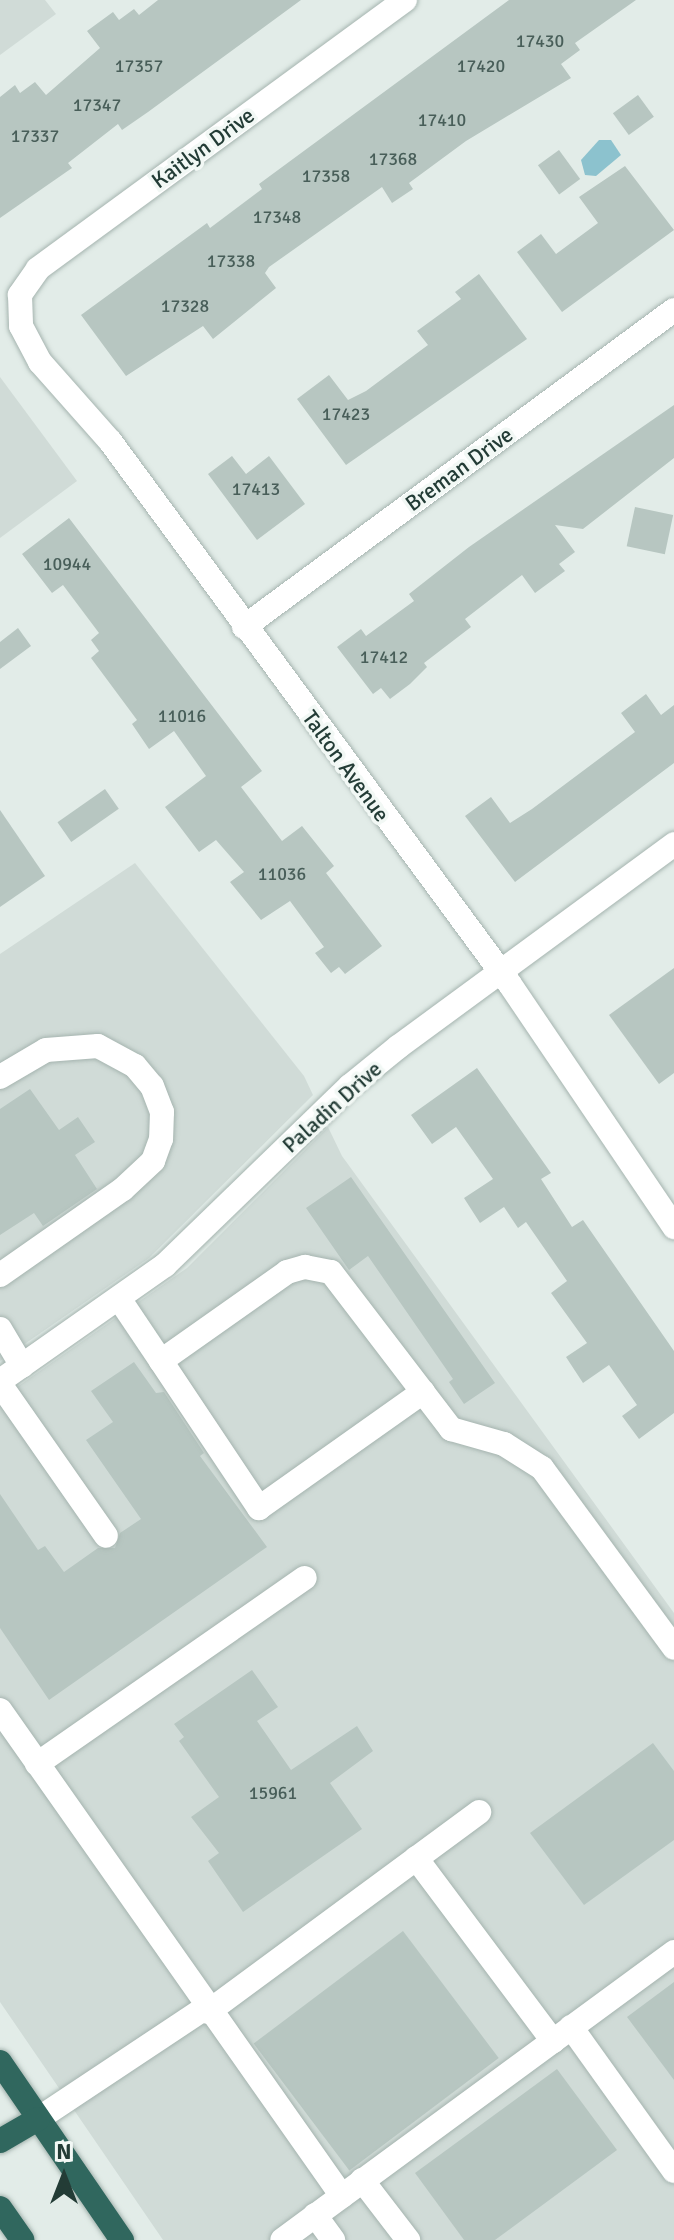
<!DOCTYPE html>
<style>
body{margin:0}
#map{position:relative;width:674px;height:2240px;overflow:hidden;background:#e2ece8;font-family:Signika,sans-serif}
div>[style]{position:absolute}
.built>*{inset:0;background:#d0dbd7}
.water>*{inset:0;background:#8cc2ce}
.building>*{inset:0;background:#b7c6c1;transform-origin:0 0}
.roads{filter:drop-shadow(0 0 2px #a5b4af) drop-shadow(0 0 2px #a5b4af)}
.minor>*{height:24px;margin:-12px;padding:0 12px;transform-origin:12px;border-radius:12px;background:#fff}
.highway>*{height:24px;margin:-12px;padding:0 12px;transform-origin:12px;border-radius:12px;background:#30675e}
span{translate:-50% -50%;white-space:nowrap;text-align:center;line-height:1.15;-webkit-text-stroke:7px #f2f8f5;paint-order:stroke}
.number-label{font-size:18px;color:#485e59}
.number-label span{-webkit-text-stroke-width:0}
.street-label{font-size:22px;color:#233c36}
.north{position:absolute;left:24px;top:2136px;width:80px;height:80px;-webkit-text-stroke:6px #f2f8f5;paint-order:stroke;rotate:0deg;font-size:22px;font-weight:700;line-height:32px;text-align:center;color:#233c36}
.north::after{content:'';display:block;margin:auto;width:28px;height:36px;background:#233c36;clip-path:polygon(50% 0,100% 100%,50% 72%,0 100%)}
</style>
<div id="map">
<div class="built">
<div style="clip-path:polygon(0 0,45px 0,56px 14px,0 55px)"></div>
<div style="clip-path:polygon(0 377px,77px 481px,0 538px)"></div>
<div style="clip-path:polygon(135px 863px,304px 1076px,313px 1095px,149px 1258px,0 1361px,0 954px)"></div>
<div style="clip-path:polygon(328px 1127px,342px 1156px,674px 1613px,674px 2240px,163px 2240px,0 2002px,0 1399px,187px 1268px)"></div>
</div>
<div class="water">
<div style="clip-path:polygon(599px 140px,611px 140px,621px 155px,596px 176px,585px 175px,581px 160px)"></div>
</div>
<div class="building">
<div style="clip-path:polygon(158px 0,301px 0,148px 112px,122px 130px,118px 124px,68px 163px,72px 168px,0 218px,0 97px,15px 85px,20px 93px,35px 82px,46px 95px,100px 48px,87px 31px,113px 12px,119px 20px,134px 9px,139px 15px)"></div>
<div style="clip-path:polygon(509px 0,636px 0,575px 43px,580px 50px,561px 64px,571px 78px,466px 141px,409px 183px,413px 189px,392px 203px,382px 187px,269px 267px,265px 273px,276px 288px,213px 339px,203px 326px,126px 376px,81px 315px,207px 223px,210px 228px,262px 189px,259px 184px)"></div>
<div style="left:638px;top:95px;width:27px;height:31px;rotate:54deg"></div>
<div style="left:559px;top:150px;width:36px;height:26px;rotate:54deg"></div>
<div style="clip-path:polygon(625px 166px,674px 230px,562px 312px,517px 252px,541px 234px,556px 254px,598px 223px,579px 197px)"></div>
<div style="clip-path:polygon(479px 274px,527px 339px,346px 465px,297px 399px,329px 375px,348px 400px,366px 391px,428px 345px,417px 331px,461px 299px,455px 292px)"></div>
<div style="clip-path:polygon(674px 405px,674px 458px,583px 529px,555px 525px,575px 552px,559px 564px,565px 571px,535px 593px,522px 575px,465px 619px,471px 627px,424px 663px,427px 667px,410px 684px,390px 699px,381px 688px,373px 694px,337px 647px,361px 629px,366px 636px,414px 601px,409px 594px,469px 547px)"></div>
<div style="clip-path:polygon(232px 456px,246px 474px,269px 456px,305px 504px,257px 540px,208px 474px)"></div>
<div style="left:635px;top:507px;width:39px;height:40px;rotate:12deg"></div>
<div style="clip-path:polygon(69px 518px,262px 771px,241px 787px,282px 841px,302px 826px,334px 866px,326px 873px,382px 946px,345px 974px,339px 967px,331px 973px,315px 953px,324px 947px,290px 901px,261px 920px,230px 882px,244px 872px,216px 840px,199px 852px,165px 807px,206px 776px,174px 731px,149px 749px,132px 724px,137px 720px,91px 658px,99px 651px,91px 640px,99px 633px,63px 585px,52px 593px,22px 554px)"></div>
<div style="clip-path:polygon(18px 628px,31px 646px,0 669px,0 642px)"></div>
<div style="clip-path:polygon(646px 694px,661px 715px,674px 705px,674px 763px,515px 882px,465px 816px,491px 797px,510px 823px,532px 809px,635px 732px,621px 713px)"></div>
<div style="left:105px;top:789px;width:24px;height:58px;rotate:55deg"></div>
<div style="clip-path:polygon(0 810px,45px 876px,0 907px)"></div>
<div style="clip-path:polygon(674px 968px,674px 1073px,659px 1084px,609px 1015px)"></div>
<div style="clip-path:polygon(477px 1068px,551px 1173px,541px 1179px,572px 1227px,583px 1220px,674px 1351px,674px 1413px,639px 1439px,622px 1416px,637px 1405px,609px 1365px,583px 1383px,566px 1357px,587px 1343px,551px 1293px,567px 1281px,526px 1222px,518px 1228px,504px 1207px,480px 1223px,464px 1198px,493px 1179px,456px 1127px,432px 1144px,411px 1115px)"></div>
<div style="clip-path:polygon(30px 1089px,59px 1130px,78px 1117px,95px 1142px,75px 1155px,97px 1189px,43px 1226px,34px 1213px,0 1235px,0 1109px)"></div>
<div style="clip-path:polygon(351px 1177px,495px 1383px,464px 1404px,449px 1382px,453px 1379px,368px 1256px,349px 1270px,306px 1208px)"></div>
<div style="clip-path:polygon(134px 1362px,156px 1393px,164px 1392px,204px 1453px,200px 1456px,267px 1547px,49px 1700px,0 1628px,0 1494px,38px 1550px,45px 1546px,64px 1572px,98px 1548px,115px 1548px,120px 1533px,141px 1519px,86px 1440px,113px 1422px,91px 1391px)"></div>
<div style="clip-path:polygon(252px 1670px,278px 1707px,257px 1721px,291px 1770px,357px 1726px,373px 1751px,330px 1783px,362px 1829px,243px 1912px,208px 1861px,219px 1853px,191px 1817px,219px 1797px,179px 1741px,184px 1737px,174px 1724px)"></div>
<div style="clip-path:polygon(653px 1743px,674px 1771px,674px 1840px,584px 1905px,530px 1833px)"></div>
<div style="left:403px;top:1931px;width:159px;height:187px;rotate:53deg"></div>
<div style="clip-path:polygon(674px 1982px,674px 2080px,627px 2017px)"></div>
<div style="clip-path:polygon(557px 2069px,617px 2150px,495px 2240px,464px 2240px,415px 2173px)"></div>
</div>
<div class="roads">
<div class="minor">
<div style="left:405px;top:0;width:455px;rotate:143.8deg"></div>
<div style="left:38px;top:269px;width:32px;rotate:125deg"></div>
<div style="left:20px;top:295px;width:31px;rotate:88deg"></div>
<div style="left:21px;top:326px;width:41px;rotate:62.2deg"></div>
<div style="left:40px;top:362px;width:106px;rotate:48.5deg"></div>
<div style="left:110px;top:441px;width:673px;rotate:53.64deg"></div>
<div style="left:509px;top:983px;width:295px;rotate:55.9deg"></div>
<div style="left:244px;top:627px;width:534px;rotate:-36.4deg"></div>
<div style="left:0;top:1077px;width:53px;rotate:-30.4deg"></div>
<div style="left:46px;top:1050px;width:52px;rotate:-4.4deg"></div>
<div style="left:98px;top:1046px;width:42px;rotate:28.4deg"></div>
<div style="left:135px;top:1066px;width:26px;rotate:50deg"></div>
<div style="left:152px;top:1086px;width:28px;rotate:69deg"></div>
<div style="left:162px;top:1112px;width:27px;rotate:92deg"></div>
<div style="left:161px;top:1139px;width:23px;rotate:110deg"></div>
<div style="left:153px;top:1161px;width:41px;rotate:137deg"></div>
<div style="left:123px;top:1189px;width:150px;rotate:145deg"></div>
<div style="left:120px;top:1300px;width:73px;rotate:56.1deg"></div>
<div style="left:161px;top:1361px;width:154px;rotate:-35.2deg"></div>
<div style="left:287px;top:1272px;width:19px;rotate:-16deg"></div>
<div style="left:305px;top:1267px;width:26px;rotate:11deg"></div>
<div style="left:331px;top:1272px;width:198px;rotate:52.6deg"></div>
<div style="left:451px;top:1429px;width:55px;rotate:15.8deg"></div>
<div style="left:504px;top:1444px;width:45px;rotate:32.3deg"></div>
<div style="left:542px;top:1468px;width:223px;rotate:53.7deg"></div>
<div style="left:0;top:1329px;width:43px;rotate:59.3deg"></div>
<div style="left:161px;top:1361px;width:177px;rotate:56.3deg"></div>
<div style="left:259px;top:1508px;width:201px;rotate:-35.3deg"></div>
<div style="left:0;top:1381px;width:202px;rotate:-35.1deg"></div>
<div style="left:165px;top:1265px;width:257px;rotate:-44.1deg"></div>
<div style="left:350px;top:1086px;width:62px;rotate:-39.1deg"></div>
<div style="left:398px;top:1047px;width:343px;rotate:-36.3deg"></div>
<div style="left:0;top:1384px;width:185px;rotate:55.1deg"></div>
<div style="left:0;top:1710px;width:594px;rotate:54.87deg"></div>
<div style="left:342px;top:2196px;width:74px;rotate:143.7deg"></div>
<div style="left:37px;top:1764px;width:326px;rotate:-34.8deg"></div>
<div style="left:416px;top:1858px;width:229px;rotate:53.2deg"></div>
<div style="left:208px;top:2012px;width:337px;rotate:-36.4deg"></div>
<div style="left:571px;top:2027px;width:177px;rotate:54.4deg"></div>
<div style="left:38px;top:2119px;width:201px;rotate:-33.6deg"></div>
<div style="left:362px;top:2180px;width:76px;rotate:52.5deg"></div>
<div style="left:342px;top:2196px;width:412px;rotate:-36.3deg"></div>
<div style="left:315px;top:2215px;width:31px;rotate:54deg"></div>
</div>
<div class="highway">
<div style="left:0;top:2062px;width:216px;rotate:55.6deg"></div>
<div style="left:0;top:2141px;width:44px;rotate:-30.1deg"></div>
<div style="left:0;top:2208px;width:39px;rotate:55deg"></div>
</div>
</div>
<div class="number-label">
<span style="left:540px;top:41px">17430</span>
<span style="left:139px;top:66px">17357</span>
<span style="left:481px;top:66px">17420</span>
<span style="left:97px;top:105px">17347</span>
<span style="left:442px;top:120px">17410</span>
<span style="left:35px;top:136px">17337</span>
<span style="left:393px;top:159px">17368</span>
<span style="left:326px;top:176px">17358</span>
<span style="left:277px;top:217px">17348</span>
<span style="left:231px;top:261px">17338</span>
<span style="left:185px;top:306px">17328</span>
<span style="left:346px;top:414px">17423</span>
<span style="left:256px;top:489px">17413</span>
<span style="left:67px;top:564px">10944</span>
<span style="left:384px;top:657px">17412</span>
<span style="left:182px;top:716px">11016</span>
<span style="left:282px;top:874px">11036</span>
<span style="left:273px;top:1793px">15961</span>
</div>
<div class="street-label">
<span style="left:203px;top:148px;rotate:-36deg">Kaitlyn Drive</span>
<span style="left:459px;top:469px;rotate:-36deg">Breman Drive</span>
<span style="left:346px;top:766px;rotate:54deg">Talton Avenue</span>
<span style="left:332px;top:1107px;rotate:-42deg">Paladin Drive</span>
</div>
<div class="north">N</div>
</div>
